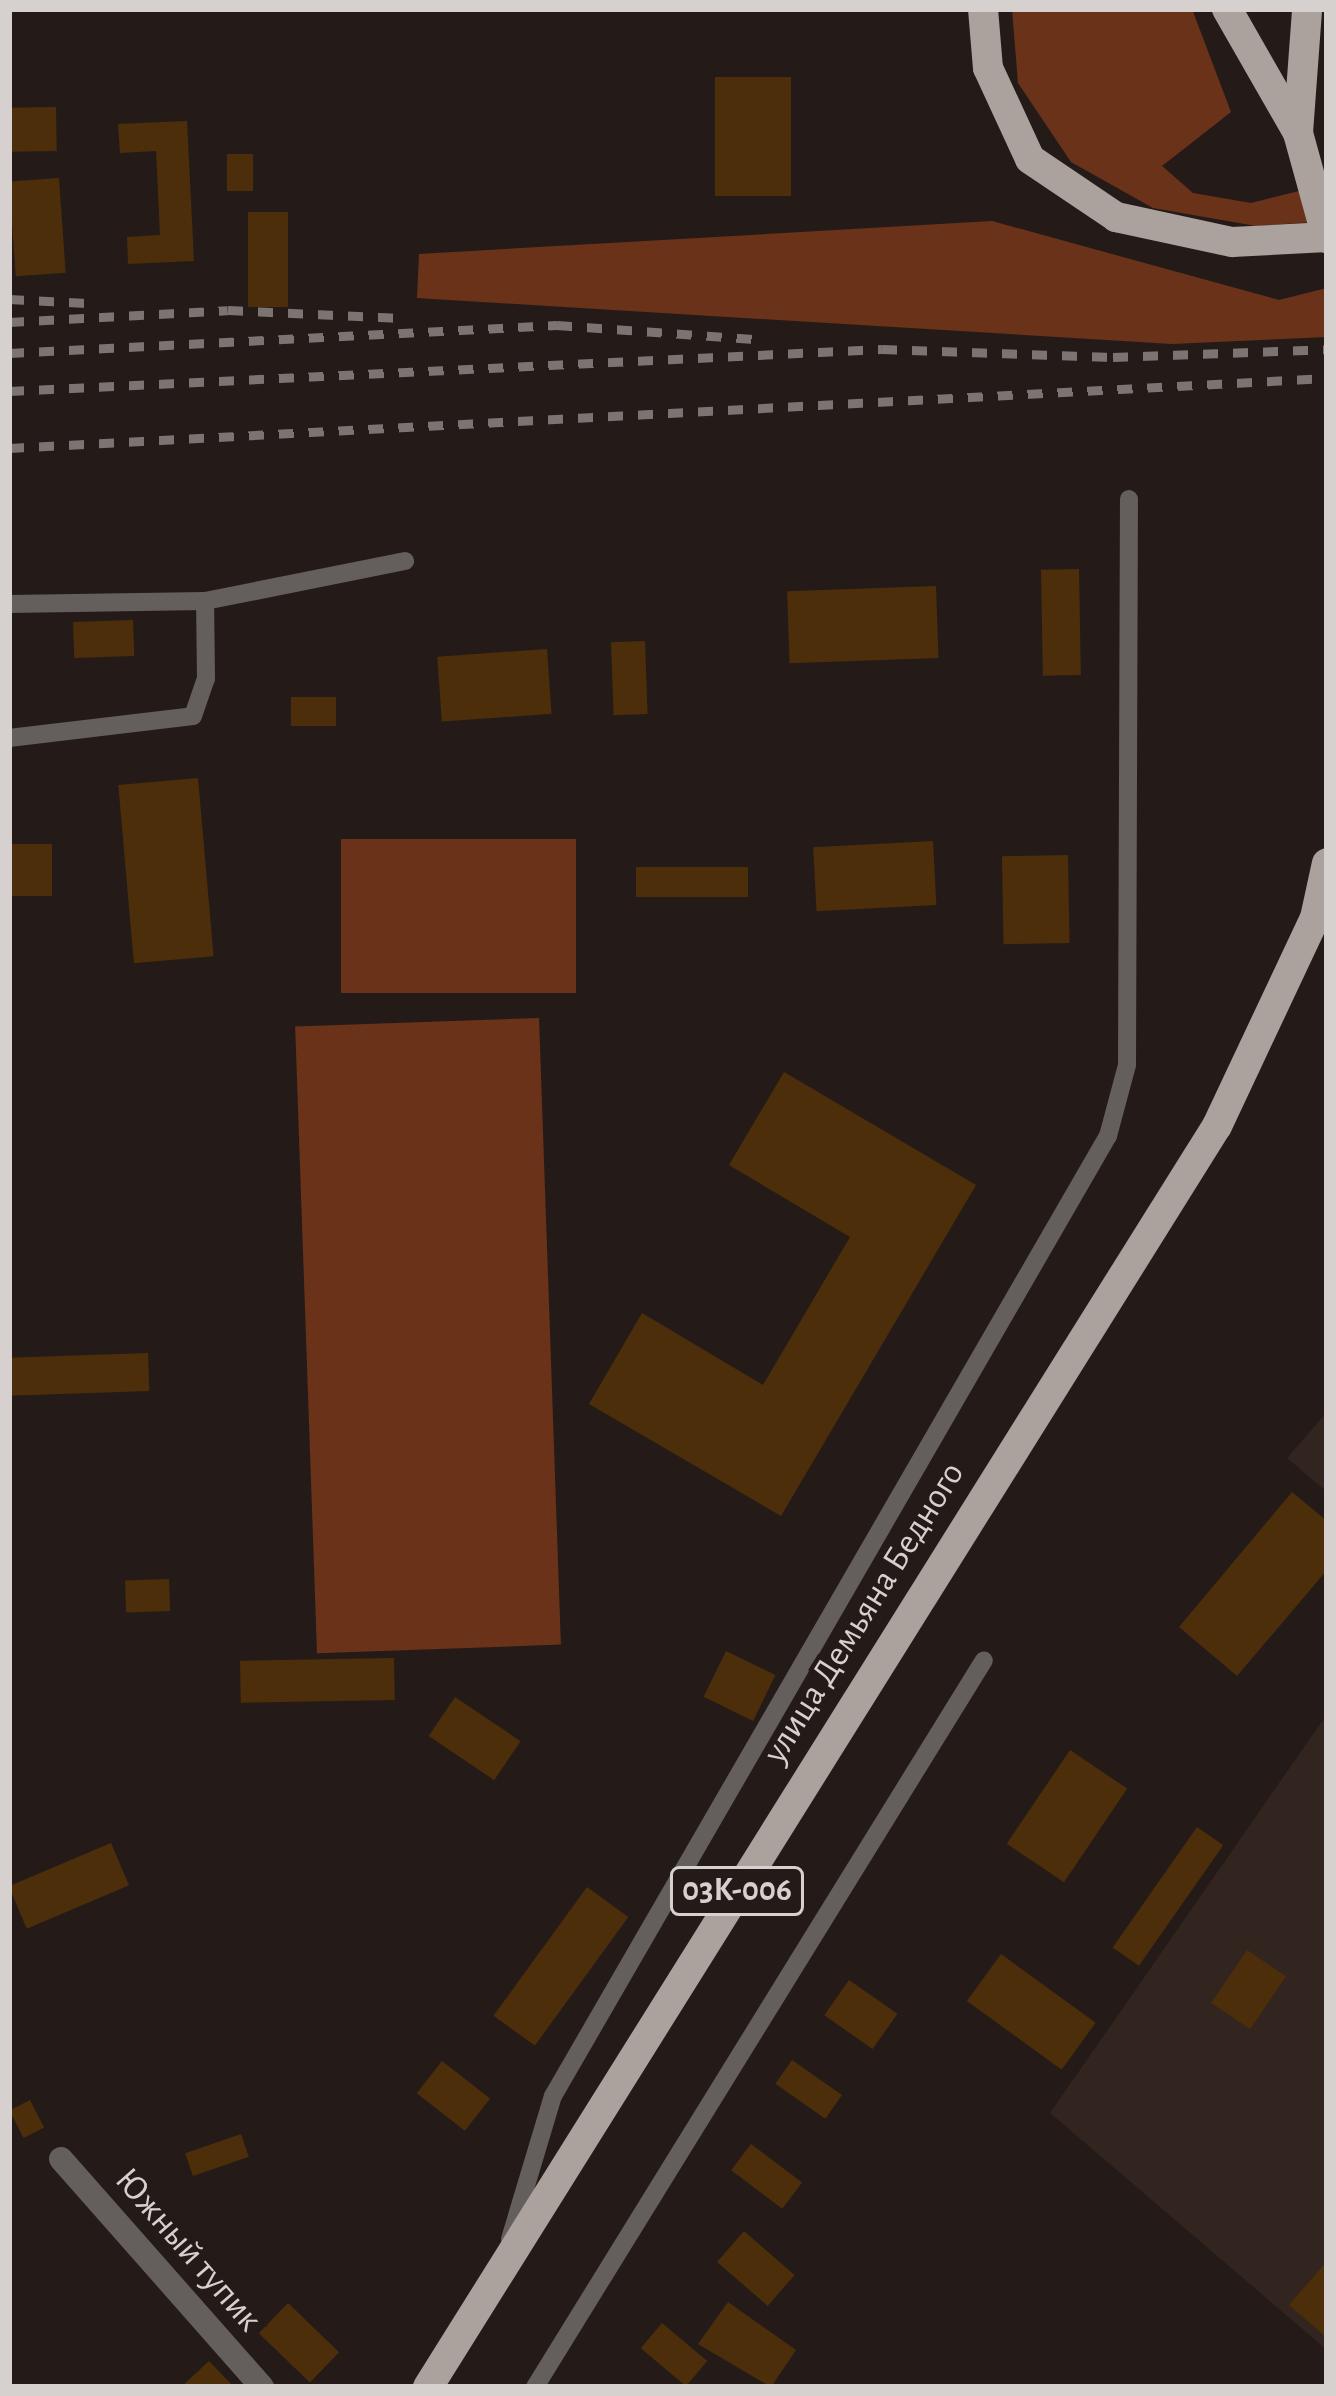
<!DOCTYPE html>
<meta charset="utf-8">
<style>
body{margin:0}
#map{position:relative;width:1336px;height:2396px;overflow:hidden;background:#241b18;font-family:"Alegreya Sans",sans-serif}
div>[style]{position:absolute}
.built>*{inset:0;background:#32241f}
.green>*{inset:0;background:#6b321a;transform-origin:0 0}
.building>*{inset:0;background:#4c2e0b;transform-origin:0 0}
.lane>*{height:18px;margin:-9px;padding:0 9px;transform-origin:9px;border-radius:9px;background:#645f5d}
.street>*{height:24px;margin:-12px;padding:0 12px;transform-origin:12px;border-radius:12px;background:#645f5d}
.primary>*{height:30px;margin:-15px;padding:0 15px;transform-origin:15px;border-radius:15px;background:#aba19d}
.rail>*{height:9px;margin-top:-4.5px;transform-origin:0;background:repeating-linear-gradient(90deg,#7c7472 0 15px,transparent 0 30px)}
.primary-bridge>*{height:30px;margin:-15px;padding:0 15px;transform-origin:15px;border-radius:15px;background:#aba19d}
span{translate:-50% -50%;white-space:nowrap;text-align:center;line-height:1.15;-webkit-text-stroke:9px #241b18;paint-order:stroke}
.shield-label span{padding:3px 9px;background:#241b18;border:3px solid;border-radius:9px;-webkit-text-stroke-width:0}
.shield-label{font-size:33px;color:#d6d0ce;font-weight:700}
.street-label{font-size:36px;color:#d6d0ce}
.frame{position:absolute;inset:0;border:12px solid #d6d0ce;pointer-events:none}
</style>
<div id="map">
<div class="built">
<div style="clip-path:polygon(1327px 1412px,1327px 1492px,1287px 1458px)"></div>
<div style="clip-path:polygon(1327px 1714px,1327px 2350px,1050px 2113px)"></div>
</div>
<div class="green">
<div style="clip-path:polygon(1012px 9px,1192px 9px,1231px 112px,1162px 166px,1193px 193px,1251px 203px,1327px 184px,1327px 221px,1256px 226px,1153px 208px,1071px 162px,1018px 83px)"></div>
<div style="clip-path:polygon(992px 221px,1279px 300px,1327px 288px,1327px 337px,1172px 344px,417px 298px,419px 254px)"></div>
<div style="left:341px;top:839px;width:235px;height:154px"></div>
<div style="left:539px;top:1018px;width:627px;height:244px;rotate:88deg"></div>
</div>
<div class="building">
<div style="left:715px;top:77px;width:76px;height:119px"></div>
<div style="left:56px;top:107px;width:44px;height:47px;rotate:89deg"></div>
<div style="clip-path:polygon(187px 121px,194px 261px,128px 264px,127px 237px,160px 235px,156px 151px,120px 153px,118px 124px)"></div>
<div style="left:227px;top:154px;width:26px;height:37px"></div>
<div style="left:59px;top:178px;width:95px;height:50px;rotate:86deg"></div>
<div style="left:248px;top:212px;width:40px;height:95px"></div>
<div style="left:1079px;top:569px;width:106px;height:38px;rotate:89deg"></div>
<div style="left:936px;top:586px;width:72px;height:149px;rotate:88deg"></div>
<div style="left:133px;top:620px;width:36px;height:60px;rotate:88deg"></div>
<div style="left:645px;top:641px;width:73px;height:34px;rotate:88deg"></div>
<div style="left:547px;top:649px;width:65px;height:110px;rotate:86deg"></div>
<div style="left:291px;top:697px;width:45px;height:29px"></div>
<div style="left:198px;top:778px;width:179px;height:80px;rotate:85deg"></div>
<div style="left:933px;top:841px;width:64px;height:120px;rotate:87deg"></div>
<div style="left:9px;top:844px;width:43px;height:52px"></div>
<div style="left:1068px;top:855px;width:88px;height:66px;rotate:89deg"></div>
<div style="left:636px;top:867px;width:112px;height:30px"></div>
<div style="clip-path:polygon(784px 1072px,976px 1185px,781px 1516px,589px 1404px,642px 1313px,763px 1385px,850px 1237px,729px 1165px)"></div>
<div style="left:148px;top:1353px;width:38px;height:139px;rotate:88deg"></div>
<div style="clip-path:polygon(1292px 1492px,1327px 1521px,1327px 1570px,1237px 1676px,1179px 1627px)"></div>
<div style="left:169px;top:1579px;width:32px;height:44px;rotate:88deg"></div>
<div style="left:726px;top:1651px;width:55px;height:51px;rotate:26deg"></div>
<div style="left:394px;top:1658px;width:42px;height:154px;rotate:89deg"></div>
<div style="left:455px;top:1697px;width:79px;height:47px;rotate:34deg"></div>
<div style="left:1070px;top:1750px;width:69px;height:113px;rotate:34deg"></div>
<div style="left:1197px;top:1827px;width:32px;height:147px;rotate:35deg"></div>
<div style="left:111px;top:1843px;width:46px;height:111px;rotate:67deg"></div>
<div style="left:587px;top:1887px;width:51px;height:159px;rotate:36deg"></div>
<div style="left:1247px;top:1950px;width:47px;height:64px;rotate:34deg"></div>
<div style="left:1001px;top:1954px;width:117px;height:58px;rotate:36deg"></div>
<div style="left:849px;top:1980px;width:59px;height:43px;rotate:35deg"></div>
<div style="left:792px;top:2060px;width:61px;height:29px;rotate:35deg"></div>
<div style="left:442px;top:2061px;width:61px;height:41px;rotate:38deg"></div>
<div style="left:30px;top:2100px;width:31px;height:23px;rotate:63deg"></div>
<div style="left:241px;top:2134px;width:24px;height:59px;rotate:71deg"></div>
<div style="left:751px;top:2144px;width:64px;height:33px;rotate:37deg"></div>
<div style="left:744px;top:2231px;width:67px;height:41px;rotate:41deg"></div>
<div style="clip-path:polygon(1327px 2261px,1327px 2338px,1289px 2305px)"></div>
<div style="clip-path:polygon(728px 2302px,796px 2350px,771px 2387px,698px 2344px)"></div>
<div style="left:288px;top:2303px;width:71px;height:42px;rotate:44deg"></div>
<div style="left:662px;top:2323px;width:59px;height:33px;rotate:40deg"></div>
<div style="clip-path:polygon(209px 2361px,234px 2387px,181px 2387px)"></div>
</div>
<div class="lane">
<div style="left:9px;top:604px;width:196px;rotate:-0.9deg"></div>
<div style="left:205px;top:601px;width:204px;rotate:-11.3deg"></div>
<div style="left:9px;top:738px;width:185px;rotate:-6.8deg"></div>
<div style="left:193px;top:716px;width:39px;rotate:-71deg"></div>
<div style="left:206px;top:679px;width:78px;rotate:-90.7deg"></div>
<div style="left:510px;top:2239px;width:149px;rotate:-73.3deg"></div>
<div style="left:553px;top:2096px;width:1109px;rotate:-59.97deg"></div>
<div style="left:1108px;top:1136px;width:73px;rotate:-75deg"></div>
<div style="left:1127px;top:1065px;width:566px;rotate:-89.8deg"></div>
<div style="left:535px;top:2387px;width:854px;rotate:-58.3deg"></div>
</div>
<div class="street">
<div style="left:61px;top:2159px;width:304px;rotate:48.6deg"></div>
</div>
<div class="primary">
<div style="left:983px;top:9px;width:59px;rotate:85.2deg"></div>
<div style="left:988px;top:68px;width:100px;rotate:65.2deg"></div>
<div style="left:1030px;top:159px;width:104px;rotate:34deg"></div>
<div style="left:1116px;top:217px;width:119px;rotate:12.2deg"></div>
<div style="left:1232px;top:242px;width:95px;rotate:-3deg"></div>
<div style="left:1227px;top:9px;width:143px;rotate:60.2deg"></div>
<div style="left:1298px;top:133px;width:124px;rotate:-85.8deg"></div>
<div style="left:428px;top:2387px;width:1487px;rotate:-57.97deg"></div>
<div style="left:1217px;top:1126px;width:230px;rotate:-64.8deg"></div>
<div style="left:1315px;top:918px;width:56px;rotate:-77.7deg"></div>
</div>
<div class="rail">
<div style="left:9px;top:299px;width:78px;rotate:2.9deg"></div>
<div style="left:9px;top:322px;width:219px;rotate:-3.1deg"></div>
<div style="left:228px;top:310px;width:174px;rotate:2.6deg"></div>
<div style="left:9px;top:353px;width:549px;rotate:-2.92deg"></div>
<div style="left:557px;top:325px;width:208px;rotate:4.1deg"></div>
<div style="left:9px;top:391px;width:874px;rotate:-2.75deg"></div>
<div style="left:882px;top:349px;width:231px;rotate:2deg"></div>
<div style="left:1113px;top:357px;width:214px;rotate:-2.1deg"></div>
<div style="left:9px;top:448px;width:1320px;rotate:-3.04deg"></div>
</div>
<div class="primary-bridge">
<div style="left:1298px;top:133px;width:109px;rotate:74.6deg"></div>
</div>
<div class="shield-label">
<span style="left:737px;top:1891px">03К-006</span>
</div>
<div class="street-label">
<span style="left:864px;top:1613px;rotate:-58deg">улица Демьяна Бедного</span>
<span style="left:188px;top:2250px;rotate:49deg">Южный тупик</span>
</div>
<div class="frame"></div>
</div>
